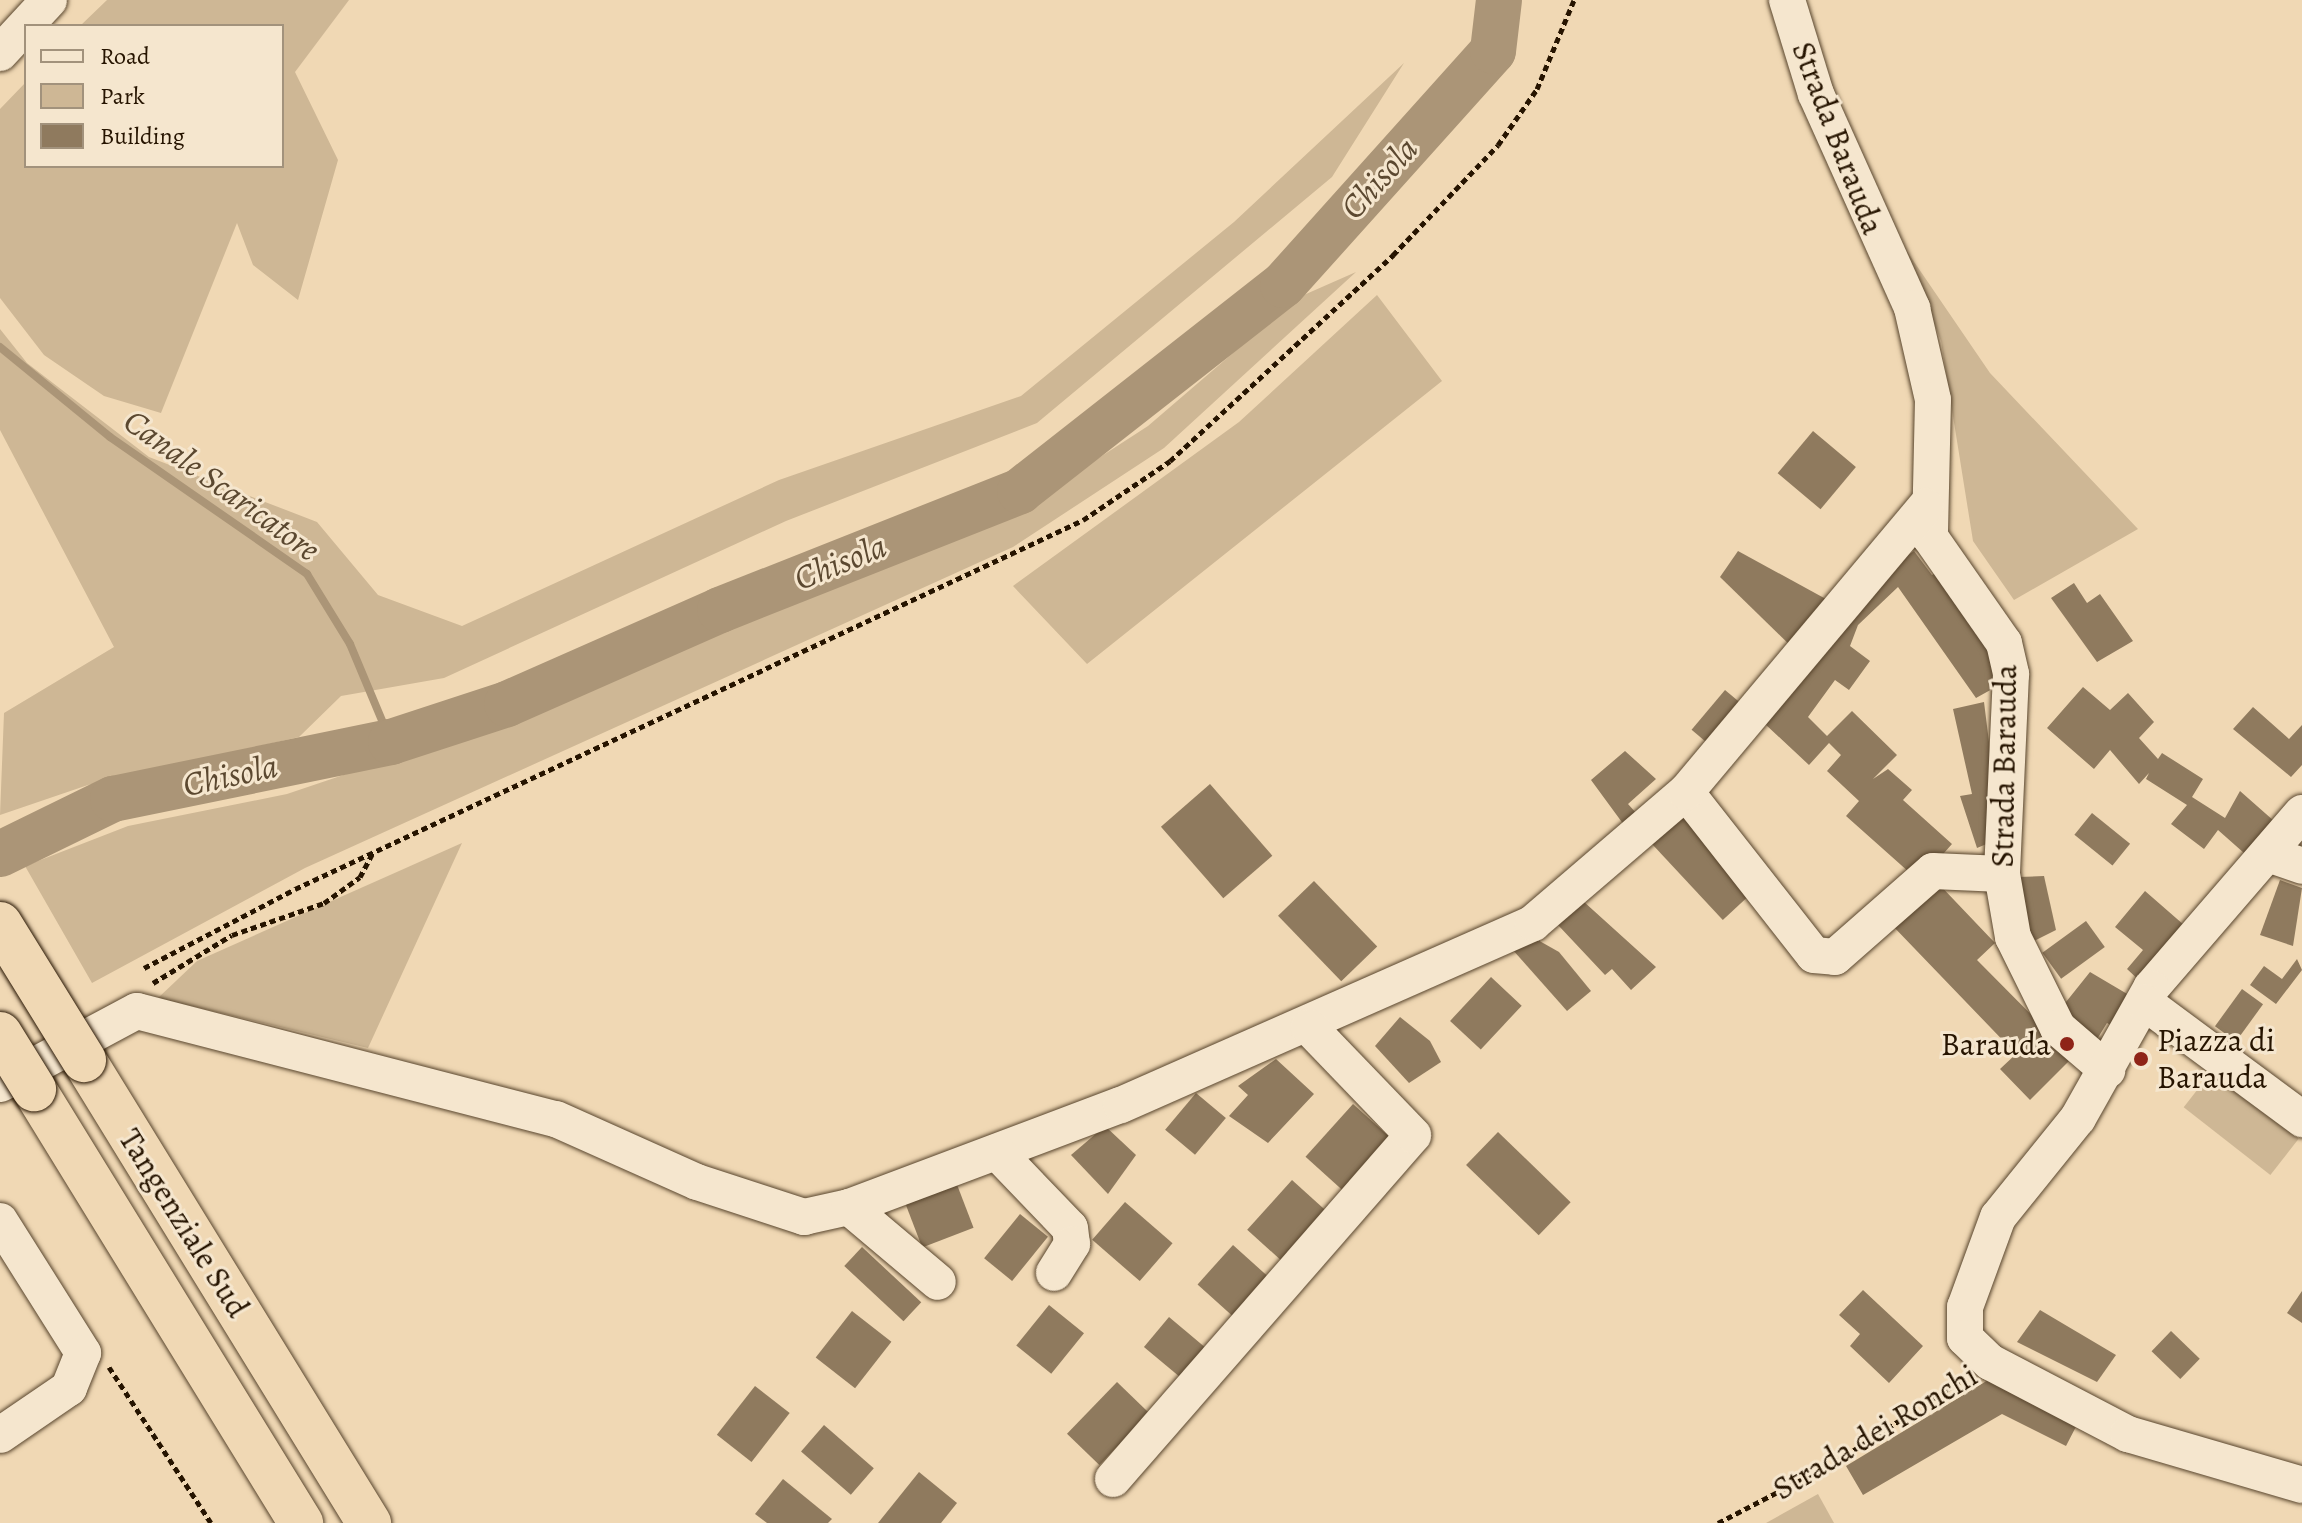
<!DOCTYPE html>
<style>
body{margin:0}
#map{position:relative;width:2302px;height:1523px;overflow:hidden;background:#f0d8b4;font-family:Alegreya,serif}
div>[style]{position:absolute}
.green>*{inset:0;background:#ceb795;transform-origin:0 0}
.stream>*{height:8px;margin:-4px;padding:0 4px;transform-origin:4px;border-radius:4px;background:#ab9577}
.river>*{height:46px;margin:-23px;padding:0 23px;transform-origin:23px;border-radius:23px;background:#ab9577}
.building>*{inset:0;background:#8f7a5e;transform-origin:0 0}
.path>*{height:5px;margin-top:-2.5px;transform-origin:0;background:repeating-linear-gradient(90deg,#261400 0 6px,transparent 0 10px)}
.roads{filter:drop-shadow(0 0 2px #58452d) drop-shadow(0 0 2px #58452d)}
.minor>*{height:36px;margin:-18px;padding:0 18px;transform-origin:18px;border-radius:18px;background:#f5e6ce}
.highway>*{height:44px;margin:-22px;padding:0 22px;transform-origin:22px;border-radius:22px;background:#f0d8b4}
.bridges{filter:drop-shadow(0 0 2px #261400) drop-shadow(0 0 2px #261400)}
.highway-bridge>*{height:44px;margin:-22px;padding:0 22px;transform-origin:22px;border-radius:22px;background:#f0d8b4}
.dots>*{width:22px;height:22px;translate:-50% -50%;box-sizing:border-box;border:4px solid #f5e6ce;border-radius:50%}
span{translate:-50% -50%;white-space:nowrap;text-align:center;line-height:1.15;-webkit-text-stroke:6px #f5e6ce;paint-order:stroke}
.street-label{font-size:32px;color:#261400}
.poi-label{font-size:32px;color:#261400}
.left{translate:0 -50%;text-align:left}
.right{translate:-100% -50%;text-align:right}
.water-label{font-size:34px;color:#5b4830;font-style:italic}
.legend{position:absolute;left:24px;top:24px;width:260px;height:144px;box-sizing:border-box;background:#f5e6ce;border:2px solid #a2927c;margin:0;padding:10px 14px;list-style:none;font-size:24px;color:#261400}
.legend li{display:flex;align-items:center;gap:16px;height:40px}
.legend b{width:40px;border:2px solid #a2927c}
</style>
<div id="map">
<div class="green">
<div style="clip-path:polygon(107px 0,349px 0,295px 72px,338px 160px,298px 300px,253px 265px,237px 223px,161px 413px,104px 396px,44px 355px,0 298px,0 109px,26px 82px,26px 166px,282px 166px,282px 26px,80px 26px)"></div>
<div style="clip-path:polygon(1404px 63px,1332px 177px,1037px 423px,786px 521px,444px 678px,341px 696px,299px 737px,88px 785px,0 815px,4px 713px,114px 647px,0 430px,0 329px,27px 363px,149px 457px,317px 522px,378px 595px,462px 626px,779px 480px,1021px 396px,1234px 222px)"></div>
<div style="clip-path:polygon(1906px 250px,1990px 373px,2138px 529px,2014px 600px,1973px 541px,1941px 341px)"></div>
<div style="clip-path:polygon(1356px 272px,1164px 448px,1013px 547px,305px 868px,92px 983px,25px 866px,128px 826px,287px 794px,536px 710px,771px 608px,1003px 520px,1148px 426px,1297px 298px)"></div>
<div style="clip-path:polygon(1377px 295px,1442px 381px,1087px 664px,1013px 586px,1239px 422px)"></div>
<div style="clip-path:polygon(462px 843px,368px 1048px,158px 998px,197px 961px)"></div>
<div style="left:2212px;top:1071px;width:110px;height:46px;rotate:38deg"></div>
<div style="clip-path:polygon(1818px 1494px,1834px 1523px,1766px 1523px)"></div>
</div>
<div class="stream">
<div style="left:0;top:347px;width:142px;rotate:39.3deg"></div>
<div style="left:110px;top:437px;width:240px;rotate:34.8deg"></div>
<div style="left:307px;top:574px;width:82px;rotate:58.4deg"></div>
<div style="left:350px;top:644px;width:106px;rotate:67.3deg"></div>
</div>
<div class="river">
<div style="left:0;top:854px;width:126px;rotate:-26deg"></div>
<div style="left:113px;top:799px;width:284px;rotate:-11.6deg"></div>
<div style="left:391px;top:742px;width:122px;rotate:-18.1deg"></div>
<div style="left:507px;top:704px;width:233px;rotate:-23.8deg"></div>
<div style="left:720px;top:610px;width:323px;rotate:-21.6deg"></div>
<div style="left:1020px;top:491px;width:334px;rotate:-38.1deg"></div>
<div style="left:1283px;top:285px;width:314px;rotate:-48.1deg"></div>
<div style="left:1493px;top:51px;width:51px;rotate:-83.3deg"></div>
</div>
<div class="building">
<div style="left:1813px;top:431px;width:56px;height:55px;rotate:40deg"></div>
<div style="clip-path:polygon(1738px 551px,1835px 604px,1798px 653px,1720px 577px)"></div>
<div style="clip-path:polygon(1914px 551px,1932px 575px,1942px 570px,2000px 647px,2003px 683px,1976px 698px,1898px 587px,1858px 625px,1850px 646px,1870px 661px,1849px 690px,1835px 680px,1808px 717px,1827px 736px,1852px 711px,1897px 755px,1873px 779px,1888px 769px,1912px 790px,1903px 800px,1952px 844px,1919px 881px,1846px 816px,1859px 801px,1827px 771px,1841px 755px,1829px 743px,1809px 765px,1765px 724px,1887px 570px)"></div>
<div style="clip-path:polygon(2074px 583px,2087px 603px,2100px 594px,2133px 641px,2097px 662px,2051px 598px)"></div>
<div style="clip-path:polygon(2083px 687px,2110px 710px,2128px 693px,2154px 722px,2139px 738px,2158px 759px,2162px 753px,2203px 779px,2192px 797px,2225px 818px,2240px 791px,2274px 821px,2244px 853px,2218px 830px,2204px 849px,2171px 824px,2187px 805px,2146px 779px,2149px 773px,2139px 784px,2110px 750px,2094px 769px,2047px 728px)"></div>
<div style="left:1725px;top:690px;width:34px;height:52px;rotate:40deg"></div>
<div style="clip-path:polygon(1984px 702px,2001px 838px,1977px 848px,1960px 796px,1972px 794px,1953px 709px)"></div>
<div style="clip-path:polygon(2253px 707px,2289px 739px,2302px 725px,2302px 765px,2291px 777px,2233px 729px)"></div>
<div style="clip-path:polygon(1625px 751px,1656px 779px,1628px 804px,1637px 814px,1624px 825px,1591px 780px)"></div>
<div style="left:1210px;top:784px;width:95px;height:65px;rotate:49deg"></div>
<div style="left:1683px;top:804px;width:112px;height:50px;rotate:47deg"></div>
<div style="left:2092px;top:813px;width:49px;height:28px;rotate:39deg"></div>
<div style="clip-path:polygon(2044px 876px,2056px 930px,2032px 942px,2018px 877px)"></div>
<div style="clip-path:polygon(1935px 880px,1995px 943px,1977px 960px,2073px 1057px,2030px 1100px,2000px 1069px,2016px 1054px,1890px 923px)"></div>
<div style="clip-path:polygon(2280px 880px,2302px 888px,2293px 946px,2260px 935px)"></div>
<div style="left:1314px;top:881px;width:91px;height:50px;rotate:46deg"></div>
<div style="clip-path:polygon(2145px 891px,2184px 925px,2142px 983px,2127px 969px,2143px 950px,2115px 927px)"></div>
<div style="clip-path:polygon(1583px 901px,1656px 967px,1631px 990px,1612px 969px,1605px 975px,1558px 925px)"></div>
<div style="left:2086px;top:921px;width:32px;height:54px;rotate:54deg"></div>
<div style="clip-path:polygon(1536px 939px,1559px 952px,1591px 991px,1567px 1011px,1512px 949px)"></div>
<div style="clip-path:polygon(2297px 959px,2302px 970px,2276px 1004px,2250px 985px,2264px 966px,2282px 979px)"></div>
<div style="clip-path:polygon(2090px 972px,2134px 998px,2116px 1028px,2107px 1023px,2094px 1044px,2058px 1012px)"></div>
<div style="left:1491px;top:977px;width:42px;height:60px;rotate:43deg"></div>
<div style="left:2242px;top:989px;width:26px;height:46px;rotate:36deg"></div>
<div style="clip-path:polygon(1400px 1017px,1430px 1041px,1441px 1062px,1409px 1083px,1375px 1046px)"></div>
<div style="clip-path:polygon(1276px 1059px,1314px 1094px,1268px 1143px,1229px 1116px,1248px 1095px,1238px 1086px)"></div>
<div style="left:1196px;top:1093px;width:39px;height:48px;rotate:40deg"></div>
<div style="left:1353px;top:1104px;width:57px;height:71px;rotate:42deg"></div>
<div style="clip-path:polygon(1105px 1126px,1136px 1155px,1108px 1194px,1071px 1155px)"></div>
<div style="left:1498px;top:1132px;width:101px;height:46px;rotate:44deg"></div>
<div style="left:1292px;top:1180px;width:51px;height:67px;rotate:42deg"></div>
<div style="left:956px;top:1182px;width:49px;height:55px;rotate:69deg"></div>
<div style="left:1125px;top:1202px;width:63px;height:50px;rotate:41deg"></div>
<div style="left:1020px;top:1214px;width:36px;height:57px;rotate:39deg"></div>
<div style="left:1233px;top:1245px;width:55px;height:53px;rotate:42deg"></div>
<div style="left:862px;top:1247px;width:81px;height:26px;rotate:43deg"></div>
<div style="clip-path:polygon(1863px 1290px,1923px 1346px,1889px 1383px,1850px 1346px,1860px 1334px,1839px 1315px)"></div>
<div style="clip-path:polygon(2302px 1291px,2302px 1323px,2287px 1313px)"></div>
<div style="left:1049px;top:1305px;width:45px;height:52px;rotate:39deg"></div>
<div style="clip-path:polygon(2040px 1310px,2116px 1355px,2097px 1382px,2017px 1342px)"></div>
<div style="left:852px;top:1311px;width:50px;height:59px;rotate:38deg"></div>
<div style="left:1169px;top:1317px;width:47px;height:39px;rotate:40deg"></div>
<div style="left:2171px;top:1331px;width:40px;height:28px;rotate:44deg"></div>
<div style="clip-path:polygon(1998px 1374px,2081px 1417px,2066px 1446px,2002px 1414px,1863px 1495px,1846px 1466px)"></div>
<div style="left:1117px;top:1382px;width:45px;height:72px;rotate:44deg"></div>
<div style="left:755px;top:1386px;width:44px;height:62px;rotate:38deg"></div>
<div style="left:824px;top:1425px;width:66px;height:35px;rotate:41deg"></div>
<div style="clip-path:polygon(919px 1472px,957px 1503px,941px 1523px,878px 1523px)"></div>
<div style="clip-path:polygon(783px 1479px,832px 1519px,828px 1523px,767px 1523px,755px 1514px)"></div>
</div>
<div class="path">
<div style="left:144px;top:968px;width:170px;rotate:-27.6deg"></div>
<div style="left:295px;top:889px;width:870px;rotate:-25.09deg"></div>
<div style="left:1083px;top:520px;width:105px;rotate:-34.1deg"></div>
<div style="left:1170px;top:461px;width:304px;rotate:-42.7deg"></div>
<div style="left:1393px;top:255px;width:152px;rotate:-46.3deg"></div>
<div style="left:1498px;top:145px;width:68px;rotate:-55.1deg"></div>
<div style="left:1537px;top:89px;width:96px;rotate:-67.4deg"></div>
<div style="left:153px;top:983px;width:92px;rotate:-31.3deg"></div>
<div style="left:232px;top:935px;width:97px;rotate:-19.2deg"></div>
<div style="left:324px;top:903px;width:44px;rotate:-35.8deg"></div>
<div style="left:360px;top:877px;width:27px;rotate:-62deg"></div>
<div style="left:109px;top:1367px;width:186px;rotate:56.8deg"></div>
<div style="left:1718px;top:1523px;width:134px;rotate:-27.5deg"></div>
<div style="left:1837px;top:1461px;width:153px;rotate:-33deg"></div>
</div>
<div class="roads">
<div class="minor">
<div style="left:1787px;top:0;width:98px;rotate:72.9deg"></div>
<div style="left:1816px;top:94px;width:235px;rotate:65.8deg"></div>
<div style="left:1912px;top:308px;width:94px;rotate:77.1deg"></div>
<div style="left:1933px;top:400px;width:137px;rotate:91.3deg"></div>
<div style="left:1930px;top:537px;width:129px;rotate:55.1deg"></div>
<div style="left:2004px;top:643px;width:32px;rotate:77deg"></div>
<div style="left:2011px;top:674px;width:200px;rotate:92.6deg"></div>
<div style="left:2002px;top:874px;width:64px;rotate:80.1deg"></div>
<div style="left:2013px;top:937px;width:102px;rotate:63.7deg"></div>
<div style="left:2058px;top:1028px;width:65px;rotate:40.6deg"></div>
<div style="left:0;top:53px;width:72px;rotate:-47.2deg"></div>
<div style="left:1686px;top:792px;width:207px;rotate:51.9deg"></div>
<div style="left:1814px;top:955px;width:21px;rotate:5deg"></div>
<div style="left:1835px;top:957px;width:130px;rotate:-41.3deg"></div>
<div style="left:1933px;top:871px;width:69px;rotate:2.5deg"></div>
<div style="left:2302px;top:813px;width:231px;rotate:130.8deg"></div>
<div style="left:2151px;top:988px;width:149px;rotate:119.3deg"></div>
<div style="left:2078px;top:1118px;width:127px;rotate:128.9deg"></div>
<div style="left:1998px;top:1217px;width:96px;rotate:110.1deg"></div>
<div style="left:1965px;top:1307px;width:31px;rotate:90deg"></div>
<div style="left:1965px;top:1338px;width:35px;rotate:44deg"></div>
<div style="left:1990px;top:1362px;width:156px;rotate:27.6deg"></div>
<div style="left:2128px;top:1434px;width:181px;rotate:16.3deg"></div>
<div style="left:2268px;top:854px;width:36px;rotate:19deg"></div>
<div style="left:2144px;top:1002px;width:197px;rotate:36.5deg"></div>
<div style="left:0;top:1084px;width:155px;rotate:-28.1deg"></div>
<div style="left:137px;top:1011px;width:433px;rotate:14.5deg"></div>
<div style="left:556px;top:1119px;width:154px;rotate:24.1deg"></div>
<div style="left:697px;top:1182px;width:113px;rotate:18.1deg"></div>
<div style="left:804px;top:1217px;width:46px;rotate:-12.5deg"></div>
<div style="left:849px;top:1207px;width:290px;rotate:-20.6deg"></div>
<div style="left:1121px;top:1105px;width:450px;rotate:-23.8deg"></div>
<div style="left:1533px;top:923px;width:201px;rotate:-40.6deg"></div>
<div style="left:1686px;top:792px;width:373px;rotate:-50deg"></div>
<div style="left:997px;top:1152px;width:105px;rotate:46.2deg"></div>
<div style="left:1070px;top:1228px;width:16px;rotate:83deg"></div>
<div style="left:1072px;top:1244px;width:34px;rotate:122deg"></div>
<div style="left:849px;top:1207px;width:116px;rotate:40.1deg"></div>
<div style="left:0;top:1221px;width:156px;rotate:57.8deg"></div>
<div style="left:83px;top:1353px;width:38px;rotate:112deg"></div>
<div style="left:69px;top:1388px;width:83px;rotate:145.7deg"></div>
<div style="left:1113px;top:1479px;width:456px;rotate:-48.9deg"></div>
<div style="left:1413px;top:1135px;width:150px;rotate:-133.9deg"></div>
</div>
<div class="highway">
<div style="left:84px;top:1060px;width:544px;rotate:58.39deg"></div>
<div style="left:34px;top:1089px;width:510px;rotate:58.4deg"></div>
</div>
</div>
<div class="bridges">
<div class="highway-bridge">
<div style="left:0;top:924px;width:160px;rotate:58.3deg"></div>
<div style="left:0;top:1034px;width:65px;rotate:58.3deg"></div>
</div>
</div>
<div class="dots">
<div style="left:2067px;top:1044px;background:#8f2418"></div>
<div style="left:2141px;top:1059px;background:#8f2418"></div>
</div>
<div class="street-label">
<span style="left:1838px;top:138px;rotate:69deg">Strada Barauda</span>
<span style="left:2004px;top:766px;rotate:-89deg">Strada Barauda</span>
<span style="left:184px;top:1223px;rotate:58deg">Tangenziale Sud</span>
<span style="left:1875px;top:1432px;rotate:-31deg">Strada dei Ronchi</span>
</div>
<div class="poi-label">
<span class="left" style="left:2157px;top:1059px">Piazza di<br>Barauda</span>
<span class="right" style="left:2051px;top:1044px">Barauda</span>
</div>
<div class="water-label">
<span style="left:1379px;top:178px;rotate:-48deg">Chisola</span>
<span style="left:222px;top:485px;rotate:36deg">Canale Scaricatore</span>
<span style="left:840px;top:562px;rotate:-22deg">Chisola</span>
<span style="left:230px;top:775px;rotate:-12deg">Chisola</span>
</div>
<ul class="legend">
<li><b style="height:10px;background:#f5e6ce"></b>Road</li>
<li><b style="height:22px;background:#ceb795"></b>Park</li>
<li><b style="height:22px;background:#8f7a5e"></b>Building</li>
</ul>
</div>
